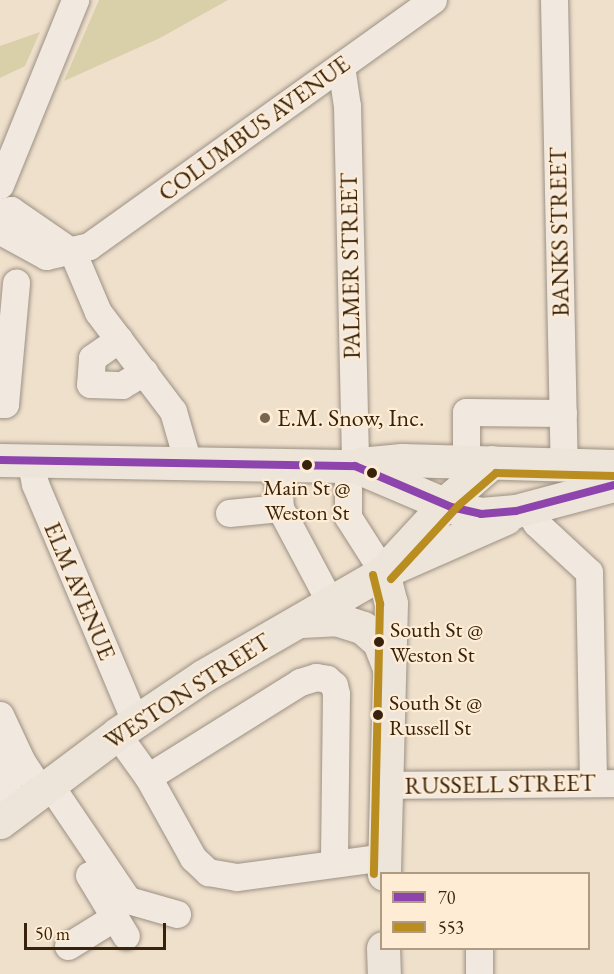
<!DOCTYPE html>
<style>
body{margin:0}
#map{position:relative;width:614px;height:974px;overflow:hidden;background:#efe0cc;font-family:"EB Garamond",serif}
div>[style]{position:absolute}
.green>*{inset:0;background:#d9cfa9}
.roads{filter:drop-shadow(0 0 2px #9c9183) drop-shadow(0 0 2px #9c9183)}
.minor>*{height:27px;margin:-13.5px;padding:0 13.5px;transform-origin:13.5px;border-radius:13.5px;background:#f1e8df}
.major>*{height:33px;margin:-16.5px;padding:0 16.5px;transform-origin:16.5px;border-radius:16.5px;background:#eee5da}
.bus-1>*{height:8px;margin:-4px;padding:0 4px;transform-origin:4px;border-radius:4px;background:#8e44ad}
.bus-2>*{height:8px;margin:-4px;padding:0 4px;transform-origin:4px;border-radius:4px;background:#b98d20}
.dots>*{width:16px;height:16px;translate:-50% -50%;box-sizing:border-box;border:3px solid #feecd5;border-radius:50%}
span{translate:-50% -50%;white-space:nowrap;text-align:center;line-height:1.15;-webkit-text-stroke:4.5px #feecd5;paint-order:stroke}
.bus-label{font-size:22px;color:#38220b}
.left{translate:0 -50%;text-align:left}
.street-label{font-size:24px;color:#38220b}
.poi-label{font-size:24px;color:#38220b}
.legend{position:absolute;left:380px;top:872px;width:210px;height:78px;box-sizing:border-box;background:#feecd5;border:2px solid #af9b84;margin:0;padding:8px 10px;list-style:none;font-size:18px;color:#38220b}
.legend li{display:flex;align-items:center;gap:12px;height:30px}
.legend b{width:30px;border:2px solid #af9b84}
.scale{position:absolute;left:24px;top:923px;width:142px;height:27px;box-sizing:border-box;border:3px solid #38220b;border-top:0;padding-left:8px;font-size:18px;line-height:21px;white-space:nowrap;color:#38220b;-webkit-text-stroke:4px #feecd5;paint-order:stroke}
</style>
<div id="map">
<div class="green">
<div style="clip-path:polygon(99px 0,228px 0,160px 38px,64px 81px)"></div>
<div style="clip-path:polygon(40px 32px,25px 66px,0 78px,0 46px)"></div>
</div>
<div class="roads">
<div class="minor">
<div style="left:554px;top:0;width:464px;rotate:88.8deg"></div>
<div style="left:341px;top:66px;width:40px;rotate:81.5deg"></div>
<div style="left:347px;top:106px;width:360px;rotate:88.7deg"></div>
<div style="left:0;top:185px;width:200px;rotate:-67.9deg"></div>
<div style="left:0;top:212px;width:11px;rotate:-10deg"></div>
<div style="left:11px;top:210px;width:75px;rotate:34.7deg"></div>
<div style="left:73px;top:253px;width:64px;rotate:67deg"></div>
<div style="left:98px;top:312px;width:124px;rotate:52.9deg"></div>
<div style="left:173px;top:411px;width:54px;rotate:73.9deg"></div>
<div style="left:0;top:227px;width:5px;rotate:68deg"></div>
<div style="left:2px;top:232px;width:50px;rotate:28.6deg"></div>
<div style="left:46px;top:256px;width:44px;rotate:-13.1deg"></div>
<div style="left:89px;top:246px;width:423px;rotate:-35.6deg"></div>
<div style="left:119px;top:339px;width:33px;rotate:145deg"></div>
<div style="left:92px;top:358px;width:26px;rotate:94deg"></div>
<div style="left:90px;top:384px;width:32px;rotate:2deg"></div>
<div style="left:122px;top:385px;width:26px;rotate:-31deg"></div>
<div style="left:0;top:404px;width:5px"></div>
<div style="left:5px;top:404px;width:122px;rotate:-84.8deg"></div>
<div style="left:30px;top:460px;width:25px;rotate:78deg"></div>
<div style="left:35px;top:484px;width:257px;rotate:67.1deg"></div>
<div style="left:466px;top:461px;width:49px;rotate:-90deg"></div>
<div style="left:466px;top:412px;width:97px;rotate:0.6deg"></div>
<div style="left:277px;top:464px;width:44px;rotate:86.1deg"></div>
<div style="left:280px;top:508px;width:106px;rotate:62deg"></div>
<div style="left:348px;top:465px;width:52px;rotate:90deg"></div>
<div style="left:348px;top:517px;width:65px;rotate:57.5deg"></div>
<div style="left:527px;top:509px;width:17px;rotate:57deg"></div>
<div style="left:536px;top:523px;width:72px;rotate:42.8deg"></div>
<div style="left:589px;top:572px;width:211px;rotate:88.9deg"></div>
<div style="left:229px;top:513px;width:51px;rotate:-5.6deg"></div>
<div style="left:0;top:715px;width:50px;rotate:65deg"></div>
<div style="left:21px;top:760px;width:37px;rotate:57deg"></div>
<div style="left:117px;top:734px;width:53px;rotate:54.2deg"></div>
<div style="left:148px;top:777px;width:93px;rotate:60.9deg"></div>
<div style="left:193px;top:858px;width:21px;rotate:43deg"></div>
<div style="left:208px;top:872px;width:29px;rotate:10deg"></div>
<div style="left:237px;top:877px;width:148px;rotate:-7.7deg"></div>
<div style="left:148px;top:777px;width:179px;rotate:-32deg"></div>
<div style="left:300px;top:682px;width:17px;rotate:-17deg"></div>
<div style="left:316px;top:677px;width:11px;rotate:10deg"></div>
<div style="left:327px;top:679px;width:9px;rotate:41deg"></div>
<div style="left:334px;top:685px;width:9px;rotate:77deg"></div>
<div style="left:336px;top:694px;width:167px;rotate:90.7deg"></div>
<div style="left:50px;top:785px;width:139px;rotate:55.9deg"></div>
<div style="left:128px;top:900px;width:51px;rotate:15.9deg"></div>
<div style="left:385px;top:785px;width:229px;rotate:-0.5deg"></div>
<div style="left:0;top:815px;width:46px;rotate:-76.3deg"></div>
<div style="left:11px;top:770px;width:26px;rotate:-92deg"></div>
<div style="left:89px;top:875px;width:71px;rotate:58.8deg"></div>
<div style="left:68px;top:946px;width:55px;rotate:-31.7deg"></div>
<div style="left:479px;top:948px;width:26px;rotate:90deg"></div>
</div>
<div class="major">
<div style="left:0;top:460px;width:355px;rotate:1deg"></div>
<div style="left:355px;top:466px;width:104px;rotate:23.1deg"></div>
<div style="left:451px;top:507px;width:31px;rotate:13deg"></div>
<div style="left:481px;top:514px;width:35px;rotate:-5deg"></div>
<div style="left:516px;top:511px;width:101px;rotate:-14.9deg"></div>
<div style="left:359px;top:464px;width:43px;rotate:-5.3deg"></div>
<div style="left:402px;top:460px;width:212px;rotate:1.6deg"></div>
<div style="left:392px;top:562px;width:88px;rotate:-47.3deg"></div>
<div style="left:452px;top:497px;width:53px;rotate:-41.2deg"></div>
<div style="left:383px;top:572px;width:32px;rotate:76deg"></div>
<div style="left:391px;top:603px;width:271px;rotate:91.5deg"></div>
<div style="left:301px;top:621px;width:35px;rotate:-3deg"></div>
<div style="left:336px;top:619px;width:28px;rotate:18deg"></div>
<div style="left:363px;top:628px;width:21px;rotate:41deg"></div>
<div style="left:379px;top:642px;width:28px;rotate:69deg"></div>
<div style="left:0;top:822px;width:146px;rotate:-36.9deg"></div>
<div style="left:117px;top:734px;width:104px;rotate:-34deg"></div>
<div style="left:203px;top:676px;width:208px;rotate:-30deg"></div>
<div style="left:383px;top:572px;width:134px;rotate:-23.7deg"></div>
<div style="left:383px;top:948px;width:26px;rotate:88deg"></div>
</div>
</div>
<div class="bus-1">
<div style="left:0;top:460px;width:355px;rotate:1deg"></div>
<div style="left:355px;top:466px;width:104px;rotate:23.1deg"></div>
<div style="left:451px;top:507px;width:31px;rotate:13deg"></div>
<div style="left:481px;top:514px;width:35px;rotate:-5deg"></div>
<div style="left:516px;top:511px;width:101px;rotate:-14.9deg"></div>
</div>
<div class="bus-2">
<div style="left:373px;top:575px;width:30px;rotate:76deg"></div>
<div style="left:380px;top:604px;width:270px;rotate:91.3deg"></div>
<div style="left:391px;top:579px;width:100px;rotate:-47.4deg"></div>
<div style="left:459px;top:505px;width:49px;rotate:-40.9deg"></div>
<div style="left:496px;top:473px;width:118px;rotate:1.5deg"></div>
</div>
<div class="dots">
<div style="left:265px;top:418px;background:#78644f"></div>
<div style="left:307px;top:465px;background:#38220b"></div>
<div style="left:372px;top:473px;background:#38220b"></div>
<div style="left:379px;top:642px;background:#38220b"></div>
<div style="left:378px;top:715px;background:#38220b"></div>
</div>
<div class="bus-label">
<span style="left:307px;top:500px">Main St @<br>Weston St</span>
<span class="left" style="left:390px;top:642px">South St @<br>Weston St</span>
<span class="left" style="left:389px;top:715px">South St @<br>Russell St</span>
</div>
<div class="street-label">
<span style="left:254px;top:128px;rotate:-36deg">COLUMBUS AVENUE</span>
<span style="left:559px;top:232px;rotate:-91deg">BANKS STREET</span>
<span style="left:350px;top:266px;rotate:-91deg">PALMER STREET</span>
<span style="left:80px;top:591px;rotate:67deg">ELM AVENUE</span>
<span style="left:187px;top:691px;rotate:-33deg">WESTON STREET</span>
<span style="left:500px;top:784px;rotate:-1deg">RUSSELL STREET</span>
</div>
<div class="poi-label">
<span class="left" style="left:277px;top:418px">E.M. Snow, Inc.</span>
</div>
<ul class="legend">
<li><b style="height:8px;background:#8e44ad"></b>70</li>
<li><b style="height:8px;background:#b98d20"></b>553</li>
</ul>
<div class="scale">50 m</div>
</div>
